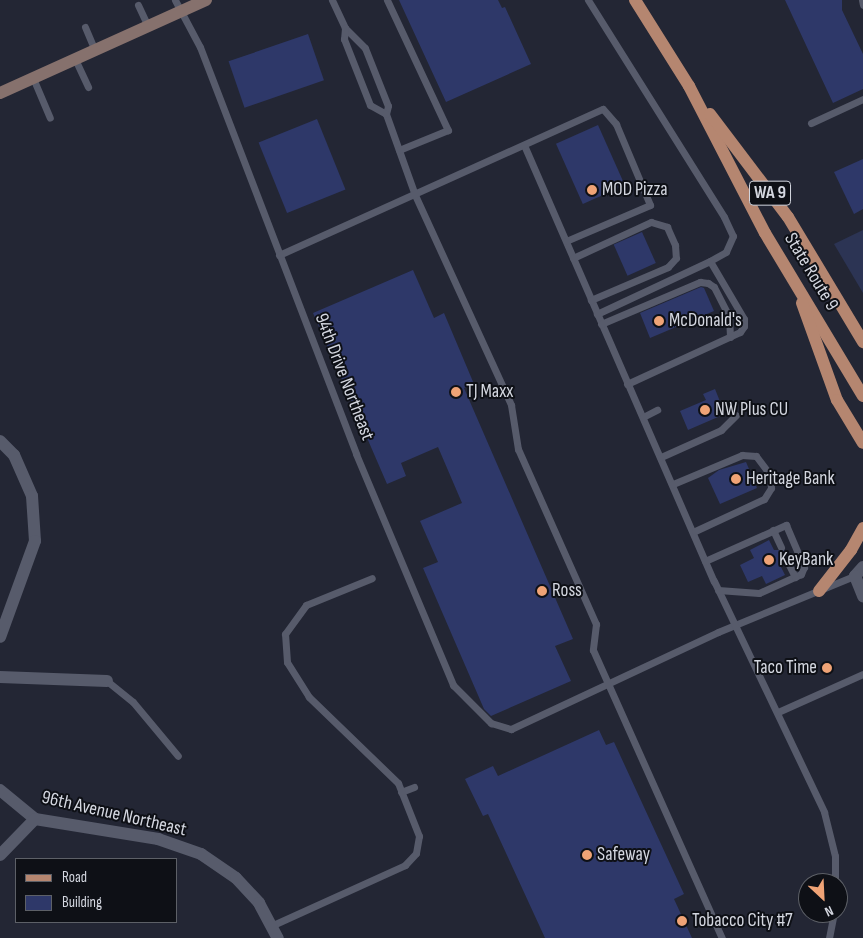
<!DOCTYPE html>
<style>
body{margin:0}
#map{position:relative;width:863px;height:938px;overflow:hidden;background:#232634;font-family:"Sofia Sans Condensed",sans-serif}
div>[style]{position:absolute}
.green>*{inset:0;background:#2c3454}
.building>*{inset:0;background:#2e3869;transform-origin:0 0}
.lane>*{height:7px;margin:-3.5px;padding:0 3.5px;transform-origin:3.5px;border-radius:3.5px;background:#575b6b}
.street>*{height:12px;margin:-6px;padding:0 6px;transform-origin:6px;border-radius:6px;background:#575b6b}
.secondary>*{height:12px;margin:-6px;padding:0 6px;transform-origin:6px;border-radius:6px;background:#86716d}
.primary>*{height:12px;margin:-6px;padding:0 6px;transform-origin:6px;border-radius:6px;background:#b58670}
.dots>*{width:14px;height:14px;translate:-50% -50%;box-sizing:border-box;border:2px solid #0e1016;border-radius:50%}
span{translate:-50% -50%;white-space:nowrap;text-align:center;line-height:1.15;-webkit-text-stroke:4px #0e1016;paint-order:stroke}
.shield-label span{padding:1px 4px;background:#0e1016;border:1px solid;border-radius:4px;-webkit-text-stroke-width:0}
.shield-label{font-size:18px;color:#d4d7e0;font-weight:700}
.poi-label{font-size:19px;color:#d4d7e0}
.left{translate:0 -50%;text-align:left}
.right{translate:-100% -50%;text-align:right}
.street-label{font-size:19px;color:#d4d7e0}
.legend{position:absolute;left:15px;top:858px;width:162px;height:65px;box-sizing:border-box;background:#0e1016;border:1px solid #5d6067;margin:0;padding:6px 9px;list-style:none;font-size:15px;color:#d4d7e0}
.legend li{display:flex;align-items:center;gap:10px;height:25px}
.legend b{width:25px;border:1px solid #5d6067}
.north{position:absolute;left:798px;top:873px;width:50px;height:50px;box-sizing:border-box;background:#0e1016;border:1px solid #5d6067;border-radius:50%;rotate:155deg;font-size:14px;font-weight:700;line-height:20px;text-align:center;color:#d4d7e0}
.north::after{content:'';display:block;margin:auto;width:18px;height:22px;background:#efa376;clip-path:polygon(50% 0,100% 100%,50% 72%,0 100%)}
</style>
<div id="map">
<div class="green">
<div style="clip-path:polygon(863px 230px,863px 293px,834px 244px)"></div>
</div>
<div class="building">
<div style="clip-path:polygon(399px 0,498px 0,502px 8px,505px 7px,531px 64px,446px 102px)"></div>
<div style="clip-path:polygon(785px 0,842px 0,842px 10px,863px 54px,863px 89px,833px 103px)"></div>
<div style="left:308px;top:34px;width:49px;height:84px;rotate:71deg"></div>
<div style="left:317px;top:119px;width:76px;height:63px;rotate:68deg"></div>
<div style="left:598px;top:125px;width:66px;height:46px;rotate:66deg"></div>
<div style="clip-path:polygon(863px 159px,863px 209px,854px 214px,834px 172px)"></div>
<div style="left:642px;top:232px;width:34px;height:31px;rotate:66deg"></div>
<div style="clip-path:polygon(413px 270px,434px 318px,444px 313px,474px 384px,464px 388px,573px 639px,555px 646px,571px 681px,491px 716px,484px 709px,423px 568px,438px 562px,420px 521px,462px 503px,438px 447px,401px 463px,406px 476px,387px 484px,313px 313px)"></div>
<div style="clip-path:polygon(701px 287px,704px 288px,714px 311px,650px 338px,640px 313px)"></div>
<div style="clip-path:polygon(715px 389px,725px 414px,688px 430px,680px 411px,706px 400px,703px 394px)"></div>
<div style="clip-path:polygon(746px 462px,757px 488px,720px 504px,708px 478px,719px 470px)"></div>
<div style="clip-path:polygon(769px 540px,774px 550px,785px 550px,788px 556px,780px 565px,785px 575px,766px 584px,762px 576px,748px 582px,740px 565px,754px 558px,750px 550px)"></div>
<div style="clip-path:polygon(599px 730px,606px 745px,614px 742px,684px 894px,674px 899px,692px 938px,545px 938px,488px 814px,483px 816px,465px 779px,493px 766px,498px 776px)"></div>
</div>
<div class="lane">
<div style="left:175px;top:0;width:53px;rotate:62deg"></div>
<div style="left:200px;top:47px;width:436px;rotate:69deg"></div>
<div style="left:356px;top:454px;width:251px;rotate:67.2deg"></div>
<div style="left:453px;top:685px;width:54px;rotate:45deg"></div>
<div style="left:491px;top:723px;width:21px;rotate:17deg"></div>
<div style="left:511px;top:729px;width:229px;rotate:-25.1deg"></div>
<div style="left:718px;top:632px;width:149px;rotate:-22.4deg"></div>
<div style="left:332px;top:0;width:31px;rotate:65deg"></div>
<div style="left:345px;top:28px;width:28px;rotate:45deg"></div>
<div style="left:365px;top:48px;width:62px;rotate:68.4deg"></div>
<div style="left:388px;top:106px;width:8px;rotate:104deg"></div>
<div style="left:386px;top:114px;width:86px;rotate:70.3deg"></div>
<div style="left:415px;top:195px;width:231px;rotate:65.4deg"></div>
<div style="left:511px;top:405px;width:45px;rotate:81deg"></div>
<div style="left:518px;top:449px;width:192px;rotate:66deg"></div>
<div style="left:596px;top:624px;width:26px;rotate:97deg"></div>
<div style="left:593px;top:650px;width:316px;rotate:65.9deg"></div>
<div style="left:387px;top:0;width:144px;rotate:64.9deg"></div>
<div style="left:448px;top:130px;width:53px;rotate:157.8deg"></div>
<div style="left:588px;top:0;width:256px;rotate:57.9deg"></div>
<div style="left:724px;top:217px;width:21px;rotate:65deg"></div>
<div style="left:733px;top:236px;width:17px;rotate:114deg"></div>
<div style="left:726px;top:252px;width:18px;rotate:151deg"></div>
<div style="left:710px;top:261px;width:125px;rotate:154.9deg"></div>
<div style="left:862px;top:0;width:5px;rotate:79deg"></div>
<div style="left:138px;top:5px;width:23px;rotate:65deg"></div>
<div style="left:85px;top:27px;width:25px;rotate:67deg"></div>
<div style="left:345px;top:28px;width:11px;rotate:95deg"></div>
<div style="left:344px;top:39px;width:71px;rotate:68.5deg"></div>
<div style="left:370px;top:105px;width:18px;rotate:29deg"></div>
<div style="left:75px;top:59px;width:31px;rotate:65deg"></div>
<div style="left:33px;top:78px;width:43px;rotate:67deg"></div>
<div style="left:811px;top:123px;width:57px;rotate:-24.8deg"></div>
<div style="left:524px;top:145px;width:476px;rotate:66.5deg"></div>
<div style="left:714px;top:581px;width:256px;rotate:64.5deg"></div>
<div style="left:824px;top:812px;width:45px;rotate:76deg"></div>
<div style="left:835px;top:856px;width:27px;rotate:90deg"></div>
<div style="left:279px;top:255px;width:355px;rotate:-24.3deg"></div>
<div style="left:603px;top:109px;width:20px;rotate:49deg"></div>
<div style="left:616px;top:124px;width:88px;rotate:67.2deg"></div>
<div style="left:650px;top:205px;width:91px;rotate:156.8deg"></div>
<div style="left:573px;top:258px;width:86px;rotate:-24.8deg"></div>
<div style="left:651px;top:222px;width:17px;rotate:17deg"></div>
<div style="left:667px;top:227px;width:20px;rotate:66deg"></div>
<div style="left:675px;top:245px;width:13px;rotate:86deg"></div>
<div style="left:676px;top:258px;width:12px;rotate:132deg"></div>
<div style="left:668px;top:267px;width:84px;rotate:156.8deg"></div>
<div style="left:601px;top:324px;width:108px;rotate:-23deg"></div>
<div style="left:700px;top:282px;width:8px;rotate:7deg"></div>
<div style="left:708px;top:283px;width:7px;rotate:34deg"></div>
<div style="left:714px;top:287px;width:34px;rotate:63deg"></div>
<div style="left:729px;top:317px;width:20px;rotate:87deg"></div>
<div style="left:627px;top:384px;width:124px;rotate:-24.7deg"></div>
<div style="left:740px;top:332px;width:7px;rotate:-56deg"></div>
<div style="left:744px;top:326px;width:7px;rotate:-90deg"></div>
<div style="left:744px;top:319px;width:67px;rotate:-120.4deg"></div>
<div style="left:643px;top:417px;width:16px;rotate:-27deg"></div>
<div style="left:661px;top:457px;width:66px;rotate:-24.2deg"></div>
<div style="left:721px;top:430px;width:21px;rotate:-45deg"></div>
<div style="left:673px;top:484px;width:75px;rotate:-22.8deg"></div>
<div style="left:742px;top:455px;width:14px;rotate:4deg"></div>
<div style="left:756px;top:456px;width:21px;rotate:53deg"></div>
<div style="left:769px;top:473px;width:15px;rotate:82deg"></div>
<div style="left:771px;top:488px;width:13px;rotate:122deg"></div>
<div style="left:764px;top:499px;width:76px;rotate:155.1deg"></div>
<div style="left:773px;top:530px;width:19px;rotate:65deg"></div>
<div style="left:705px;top:561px;width:89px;rotate:-24deg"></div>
<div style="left:786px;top:525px;width:46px;rotate:66.8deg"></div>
<div style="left:804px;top:567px;width:8px;rotate:113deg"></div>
<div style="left:801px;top:574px;width:46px;rotate:155.7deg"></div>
<div style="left:759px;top:593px;width:41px;rotate:-175.8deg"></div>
<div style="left:787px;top:561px;width:18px;rotate:63deg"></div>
<div style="left:107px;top:681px;width:33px;rotate:39deg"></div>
<div style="left:133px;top:702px;width:70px;rotate:50.2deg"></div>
<div style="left:778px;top:712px;width:93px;rotate:-24.1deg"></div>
<div style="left:401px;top:792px;width:14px;rotate:-21deg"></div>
<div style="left:273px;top:925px;width:145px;rotate:-24.4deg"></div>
<div style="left:405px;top:865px;width:16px;rotate:-47deg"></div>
<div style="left:416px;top:853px;width:17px;rotate:-80deg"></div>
<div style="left:419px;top:836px;width:57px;rotate:-111.6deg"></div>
<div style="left:398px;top:783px;width:124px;rotate:-136deg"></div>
<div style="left:309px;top:697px;width:41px;rotate:-122.2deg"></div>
<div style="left:287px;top:662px;width:28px;rotate:-94deg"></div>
<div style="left:285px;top:634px;width:36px;rotate:-54deg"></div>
<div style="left:306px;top:605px;width:71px;rotate:-22.2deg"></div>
<div style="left:829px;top:938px;width:25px;rotate:-79deg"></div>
</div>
<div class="street">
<div style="left:0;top:441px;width:20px;rotate:45deg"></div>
<div style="left:14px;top:455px;width:45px;rotate:66.3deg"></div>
<div style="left:32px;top:496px;width:45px;rotate:86.2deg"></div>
<div style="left:35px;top:541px;width:102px;rotate:110deg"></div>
<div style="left:863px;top:567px;width:12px;rotate:132deg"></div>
<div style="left:855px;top:576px;width:22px;rotate:68deg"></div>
<div style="left:0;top:677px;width:107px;rotate:2.1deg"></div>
<div style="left:0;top:790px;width:45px;rotate:39.6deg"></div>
<div style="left:35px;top:819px;width:125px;rotate:9.2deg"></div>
<div style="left:158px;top:839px;width:46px;rotate:19.2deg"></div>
<div style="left:201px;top:854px;width:42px;rotate:34.4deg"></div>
<div style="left:236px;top:878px;width:34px;rotate:47deg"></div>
<div style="left:259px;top:903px;width:40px;rotate:62deg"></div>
<div style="left:0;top:855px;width:50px;rotate:-45.8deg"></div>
</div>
<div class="secondary">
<div style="left:0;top:93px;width:226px;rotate:-24.3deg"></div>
</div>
<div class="primary">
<div style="left:635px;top:0;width:102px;rotate:57.9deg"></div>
<div style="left:689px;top:86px;width:165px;rotate:62.7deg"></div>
<div style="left:765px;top:233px;width:190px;rotate:59deg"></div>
<div style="left:710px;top:114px;width:129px;rotate:52.9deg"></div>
<div style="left:788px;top:217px;width:146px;rotate:59deg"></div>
<div style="left:802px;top:303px;width:103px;rotate:70.2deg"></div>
<div style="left:837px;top:400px;width:50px;rotate:58.8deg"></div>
<div style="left:819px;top:591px;width:52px;rotate:-52deg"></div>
<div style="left:851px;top:550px;width:25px;rotate:-61deg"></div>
</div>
<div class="dots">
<div style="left:592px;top:190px;background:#efa376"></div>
<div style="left:659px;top:321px;background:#efa376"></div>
<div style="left:456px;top:392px;background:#efa376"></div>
<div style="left:705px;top:410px;background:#efa376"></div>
<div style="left:736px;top:479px;background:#efa376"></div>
<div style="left:769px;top:560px;background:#efa376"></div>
<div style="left:542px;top:591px;background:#efa376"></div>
<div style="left:827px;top:668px;background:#efa376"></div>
<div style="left:587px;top:855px;background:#efa376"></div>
<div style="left:682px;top:921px;background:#efa376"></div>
</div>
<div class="shield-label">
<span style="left:770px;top:193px">WA 9</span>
</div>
<div class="poi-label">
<span class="left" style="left:602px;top:190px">MOD Pizza</span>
<span class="left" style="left:669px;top:321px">McDonald's</span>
<span class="left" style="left:466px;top:392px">TJ Maxx</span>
<span class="left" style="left:715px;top:410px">NW Plus CU</span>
<span class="left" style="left:746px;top:479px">Heritage Bank</span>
<span class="left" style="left:779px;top:560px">KeyBank</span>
<span class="left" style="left:552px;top:591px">Ross</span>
<span class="right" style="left:817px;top:668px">Taco Time</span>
<span class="left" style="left:597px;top:855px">Safeway</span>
<span class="left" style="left:692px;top:921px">Tobacco City #7</span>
</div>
<div class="street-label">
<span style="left:811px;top:272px;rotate:59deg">State Route 9</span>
<span style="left:344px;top:377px;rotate:69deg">94th Drive Northeast</span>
<span style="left:114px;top:814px;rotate:13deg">96th Avenue Northeast</span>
</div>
<ul class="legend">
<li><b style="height:6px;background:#b58670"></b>Road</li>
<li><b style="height:14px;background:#2e3869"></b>Building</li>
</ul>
<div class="north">N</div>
</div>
